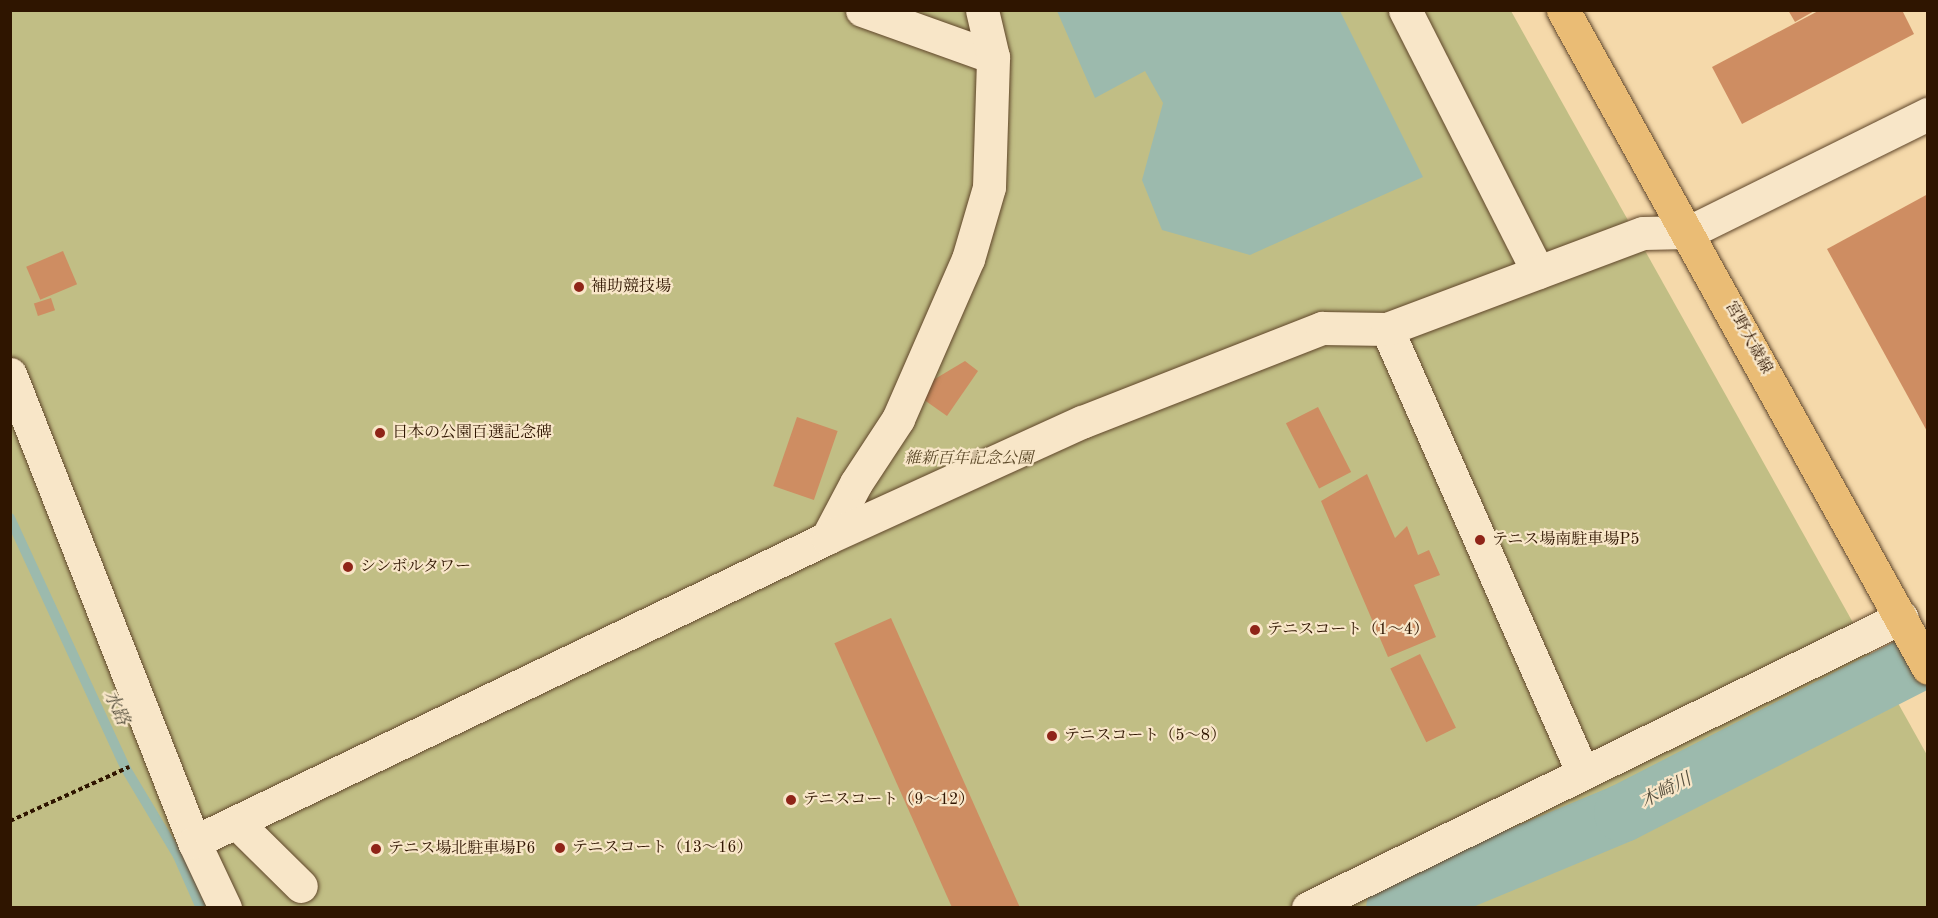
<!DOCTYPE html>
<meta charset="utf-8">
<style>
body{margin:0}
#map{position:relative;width:1938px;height:918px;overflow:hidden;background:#f5d9aa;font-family:"Old Standard TT","Noto Serif JP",serif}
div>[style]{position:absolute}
.green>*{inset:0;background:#c1be85}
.water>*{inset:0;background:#9cbaad}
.stream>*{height:10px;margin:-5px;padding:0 5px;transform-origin:5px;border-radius:5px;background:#9cbaad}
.river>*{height:58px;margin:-29px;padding:0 29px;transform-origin:29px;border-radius:29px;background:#9cbaad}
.building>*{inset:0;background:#ce8d62;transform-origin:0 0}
.path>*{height:4px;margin-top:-2px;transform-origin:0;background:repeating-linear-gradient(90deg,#2f1500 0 4.5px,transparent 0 7.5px)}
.roads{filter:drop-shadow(0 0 2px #60462a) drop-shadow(0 0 2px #60462a)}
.minor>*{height:33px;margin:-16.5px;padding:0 16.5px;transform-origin:16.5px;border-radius:16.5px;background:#f8e6c8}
.major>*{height:33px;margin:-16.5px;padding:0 16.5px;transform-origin:16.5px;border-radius:16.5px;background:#eabc75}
.dots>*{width:16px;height:16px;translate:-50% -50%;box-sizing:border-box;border:3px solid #f8e6c8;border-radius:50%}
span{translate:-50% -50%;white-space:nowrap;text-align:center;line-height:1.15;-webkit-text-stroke:4.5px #f8e6c8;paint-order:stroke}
.poi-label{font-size:16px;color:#2f1500}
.left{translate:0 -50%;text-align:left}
.street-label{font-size:16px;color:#2f1500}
.park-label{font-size:16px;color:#5b4828;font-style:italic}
.water-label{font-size:18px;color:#554f3d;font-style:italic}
.frame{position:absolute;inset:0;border:12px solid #2f1500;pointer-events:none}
</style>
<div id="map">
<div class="green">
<div style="clip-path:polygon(10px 11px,1511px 11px,1927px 755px,1927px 907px,11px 907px)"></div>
</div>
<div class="water">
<div style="clip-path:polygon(1057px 11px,1340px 11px,1423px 177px,1250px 255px,1162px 230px,1142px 180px,1163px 103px,1145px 71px,1095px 98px)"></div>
</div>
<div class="stream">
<div style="left:10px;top:518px;width:277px;rotate:65.2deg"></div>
<div style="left:126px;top:769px;width:101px;rotate:59.1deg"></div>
<div style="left:178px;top:856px;width:57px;rotate:66.1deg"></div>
</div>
<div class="river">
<div style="left:1395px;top:908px;width:247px;rotate:-22.6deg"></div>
<div style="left:1623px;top:813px;width:343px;rotate:-27.1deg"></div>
</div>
<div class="building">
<div style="clip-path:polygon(1788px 10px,1816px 10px,1795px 22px)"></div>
<div style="clip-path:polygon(1820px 10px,1902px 10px,1914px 34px,1742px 124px,1712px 67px)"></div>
<div style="clip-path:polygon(1928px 194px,1928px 433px,1827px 249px)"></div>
<div style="left:63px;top:251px;width:36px;height:40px;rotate:67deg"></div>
<div style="left:51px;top:298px;width:13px;height:18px;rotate:72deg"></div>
<div style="clip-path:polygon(965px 361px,978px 371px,947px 416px,913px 392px)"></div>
<div style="left:1318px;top:407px;width:73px;height:36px;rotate:63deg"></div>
<div style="left:797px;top:417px;width:43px;height:73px;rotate:19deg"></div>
<div style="clip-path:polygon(1367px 474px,1395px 538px,1407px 526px,1418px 555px,1429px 550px,1440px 575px,1414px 585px,1436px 637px,1388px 657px,1321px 501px)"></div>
<div style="left:891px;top:618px;width:317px;height:62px;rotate:66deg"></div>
<div style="left:1420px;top:654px;width:82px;height:33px;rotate:64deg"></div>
</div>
<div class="path">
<div style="left:10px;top:821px;width:131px;rotate:-24.4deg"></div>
</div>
<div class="roads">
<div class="minor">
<div style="left:862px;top:10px;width:139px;rotate:19.7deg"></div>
<div style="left:1405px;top:10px;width:294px;rotate:63.1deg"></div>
<div style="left:1387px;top:329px;width:485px;rotate:66.2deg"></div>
<div style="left:10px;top:374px;width:503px;rotate:68.54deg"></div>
<div style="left:194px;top:842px;width:73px;rotate:64.8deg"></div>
<div style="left:827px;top:538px;width:62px;rotate:-62.2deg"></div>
<div style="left:856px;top:483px;width:77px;rotate:-56.7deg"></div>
<div style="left:898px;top:419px;width:175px;rotate:-66.4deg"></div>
<div style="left:968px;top:259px;width:75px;rotate:-73.7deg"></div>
<div style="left:989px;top:187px;width:130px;rotate:-88.2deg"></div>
<div style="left:993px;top:57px;width:48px;rotate:-103.2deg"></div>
<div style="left:236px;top:822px;width:91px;rotate:44.6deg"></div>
<div style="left:194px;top:842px;width:702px;rotate:-25.65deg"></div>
<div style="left:827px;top:538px;width:280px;rotate:-24.5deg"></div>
<div style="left:1082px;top:422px;width:258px;rotate:-21.4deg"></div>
<div style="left:1322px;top:328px;width:65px;rotate:0.9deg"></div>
<div style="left:1387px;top:329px;width:273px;rotate:-20.6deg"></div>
<div style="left:1643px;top:233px;width:46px;rotate:-1.2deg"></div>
<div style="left:1689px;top:232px;width:267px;rotate:-26.3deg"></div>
<div style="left:1308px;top:908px;width:661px;rotate:-26.1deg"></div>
</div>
<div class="major">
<div style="left:1563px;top:10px;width:752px;rotate:60.98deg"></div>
</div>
</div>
<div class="dots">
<div style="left:579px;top:287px;background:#8f2418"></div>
<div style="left:380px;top:433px;background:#8f2418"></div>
<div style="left:1480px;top:540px;background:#8f2418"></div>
<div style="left:348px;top:567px;background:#8f2418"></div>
<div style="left:1255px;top:630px;background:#8f2418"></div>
<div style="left:1052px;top:736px;background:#8f2418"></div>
<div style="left:791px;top:800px;background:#8f2418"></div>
<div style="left:560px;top:848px;background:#8f2418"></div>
<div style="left:376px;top:849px;background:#8f2418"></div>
</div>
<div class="poi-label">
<span class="left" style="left:591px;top:287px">補助競技場</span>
<span class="left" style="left:392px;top:433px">日本の公園百選記念碑</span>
<span class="left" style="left:1492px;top:540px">テニス場南駐車場P5</span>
<span class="left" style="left:360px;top:567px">シンボルタワー</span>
<span class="left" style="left:1267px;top:630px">テニスコート（1～4）</span>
<span class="left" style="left:1064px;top:736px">テニスコート（5～8）</span>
<span class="left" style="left:803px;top:800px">テニスコート（9～12）</span>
<span class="left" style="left:572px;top:848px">テニスコート（13～16）</span>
<span class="left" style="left:388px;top:849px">テニス場北駐車場P6</span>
</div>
<div class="street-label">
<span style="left:1748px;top:338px;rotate:61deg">宮野大歳線</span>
</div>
<div class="park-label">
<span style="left:969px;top:459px">維新百年記念公園</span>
</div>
<div class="water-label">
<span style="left:116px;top:708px;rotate:65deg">水路</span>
<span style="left:1666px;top:791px;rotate:-27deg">木崎川</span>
</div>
<div class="frame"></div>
</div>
